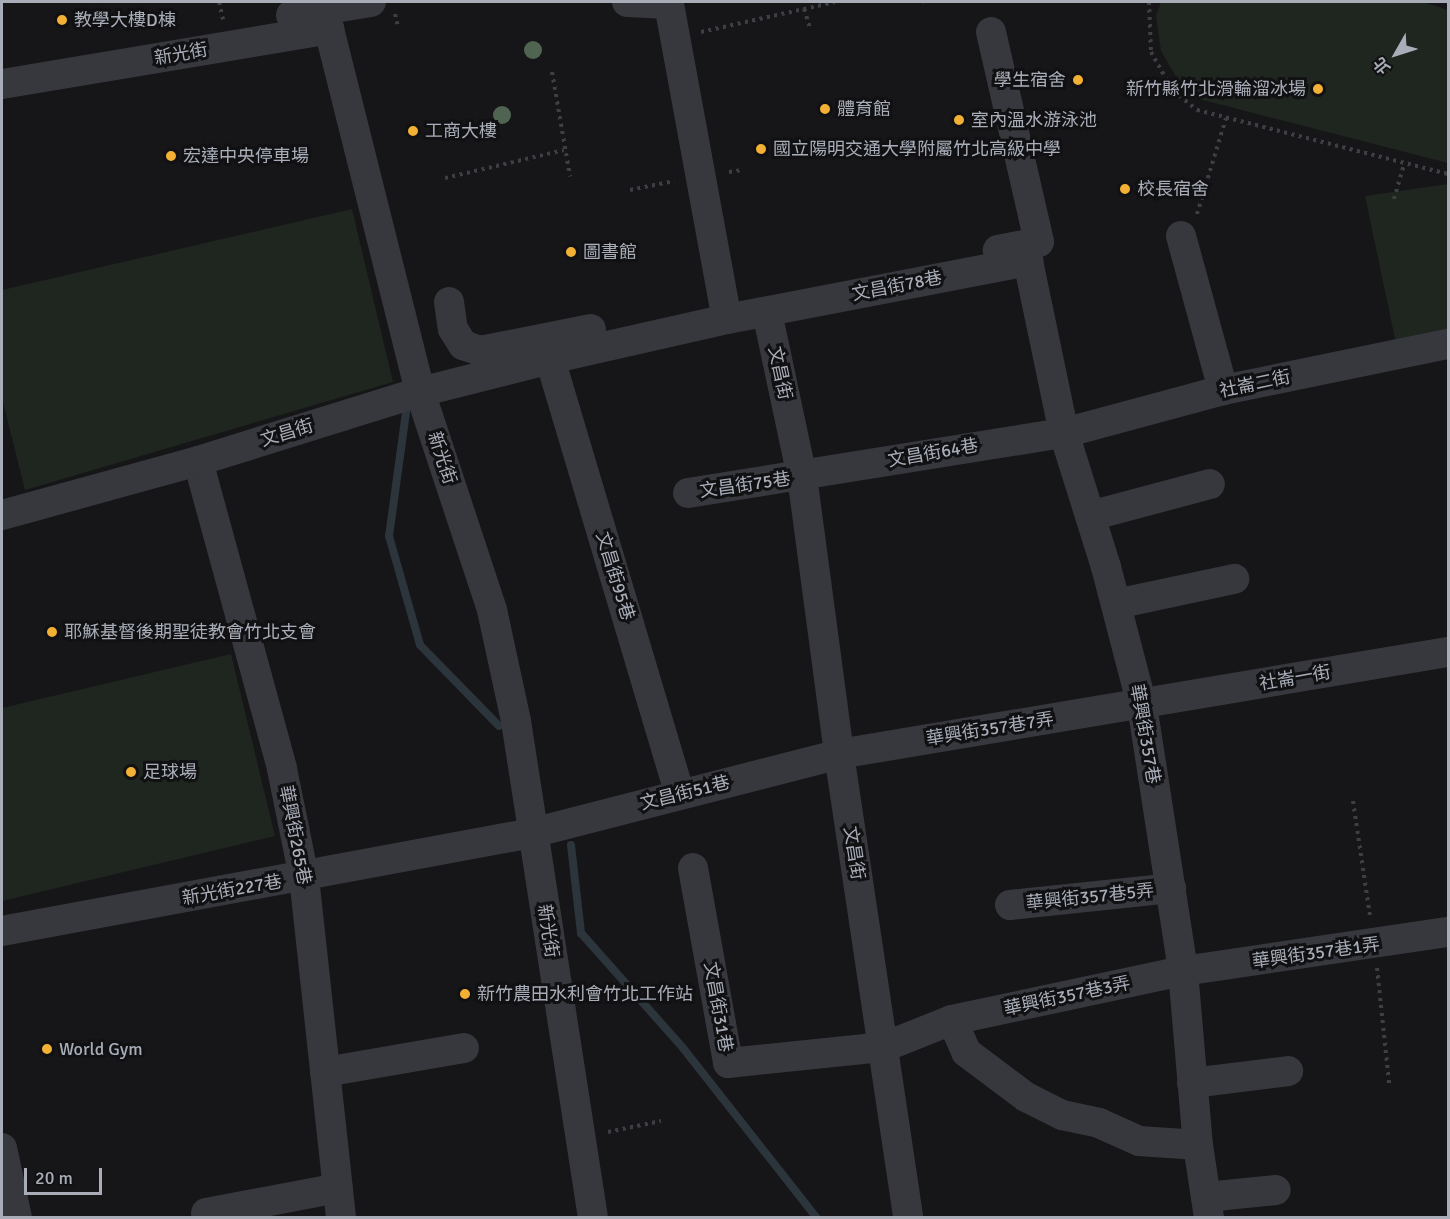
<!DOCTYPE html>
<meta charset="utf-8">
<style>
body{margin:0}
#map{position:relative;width:1450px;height:1219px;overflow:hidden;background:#161618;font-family:Signika,"Noto Sans TC",sans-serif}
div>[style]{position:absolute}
.green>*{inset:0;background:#1e261f}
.stream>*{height:8px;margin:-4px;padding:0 4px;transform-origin:4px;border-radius:4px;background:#2c353c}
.path>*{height:4px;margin-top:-2px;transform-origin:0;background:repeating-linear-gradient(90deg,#3d3f44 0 3px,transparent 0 7.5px)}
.minor>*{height:30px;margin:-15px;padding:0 15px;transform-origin:15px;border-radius:15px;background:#37383d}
.trees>*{width:18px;height:18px;margin:-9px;border-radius:50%;background:#506452}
.dots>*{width:16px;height:16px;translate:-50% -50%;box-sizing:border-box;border:3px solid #111113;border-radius:50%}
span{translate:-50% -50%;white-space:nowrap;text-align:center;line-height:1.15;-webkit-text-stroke:6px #111113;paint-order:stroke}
.poi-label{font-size:18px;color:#a8adb8}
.left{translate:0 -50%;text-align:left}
.right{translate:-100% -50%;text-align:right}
.street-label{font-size:18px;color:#a8adb8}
.frame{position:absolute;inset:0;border:3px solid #a8adb8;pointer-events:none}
.north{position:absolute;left:1366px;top:24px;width:60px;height:60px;-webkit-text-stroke:4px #111113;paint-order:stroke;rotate:231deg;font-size:16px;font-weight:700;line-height:24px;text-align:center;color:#a8adb8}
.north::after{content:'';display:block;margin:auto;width:21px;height:27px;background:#a8adb8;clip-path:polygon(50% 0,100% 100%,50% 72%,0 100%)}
.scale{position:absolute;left:24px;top:1168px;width:78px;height:27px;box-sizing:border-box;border:3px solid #a8adb8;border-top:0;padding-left:8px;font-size:18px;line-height:21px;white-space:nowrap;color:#a8adb8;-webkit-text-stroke:4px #111113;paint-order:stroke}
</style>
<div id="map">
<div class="green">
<div style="clip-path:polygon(1161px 2px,1423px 2px,1448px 10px,1448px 163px,1199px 99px,1178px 80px,1161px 51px,1156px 16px)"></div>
<div style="clip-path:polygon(1448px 184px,1448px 344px,1398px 353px,1365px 196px)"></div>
<div style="clip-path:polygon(352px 209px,393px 382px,25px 490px,2px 398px,2px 290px)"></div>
<div style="clip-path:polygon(231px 654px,275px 836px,2px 901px,2px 708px)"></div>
</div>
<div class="stream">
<div style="left:407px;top:405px;width:132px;rotate:97.8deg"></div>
<div style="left:389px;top:536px;width:113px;rotate:74.1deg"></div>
<div style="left:420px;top:645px;width:113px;rotate:45.7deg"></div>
<div style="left:571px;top:845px;width:89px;rotate:83.5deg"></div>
<div style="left:581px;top:933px;width:154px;rotate:48.4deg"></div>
<div style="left:683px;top:1048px;width:216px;rotate:51.8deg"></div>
</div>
<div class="path">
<div style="left:219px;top:2px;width:18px;rotate:77deg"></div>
<div style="left:924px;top:2px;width:1px;rotate:45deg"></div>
<div style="left:1149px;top:2px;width:50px;rotate:87.7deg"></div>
<div style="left:1151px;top:52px;width:45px;rotate:60.6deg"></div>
<div style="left:1173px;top:91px;width:31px;rotate:38deg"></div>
<div style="left:1197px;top:110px;width:259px;rotate:14.3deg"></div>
<div style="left:804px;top:9px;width:20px;rotate:72deg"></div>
<div style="left:395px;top:14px;width:13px;rotate:77deg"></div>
<div style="left:701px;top:32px;width:137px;rotate:-12.6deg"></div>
<div style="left:552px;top:72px;width:106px;rotate:80.2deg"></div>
<div style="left:729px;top:172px;width:12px;rotate:-9deg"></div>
<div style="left:445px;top:178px;width:122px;rotate:-13.2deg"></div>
<div style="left:630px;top:190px;width:45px;rotate:-11.6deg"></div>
<div style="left:1394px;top:199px;width:36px;rotate:-74deg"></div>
<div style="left:1197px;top:214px;width:100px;rotate:-73.2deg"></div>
<div style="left:1353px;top:801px;width:116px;rotate:81.6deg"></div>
<div style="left:1377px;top:968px;width:116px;rotate:84deg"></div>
<div style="left:608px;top:1132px;width:54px;rotate:-11.7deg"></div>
</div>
<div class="minor">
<div style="left:627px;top:2px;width:42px;rotate:2.7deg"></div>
<div style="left:669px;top:4px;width:320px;rotate:79.6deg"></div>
<div style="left:291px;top:15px;width:81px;rotate:-9.2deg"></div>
<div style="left:991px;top:32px;width:215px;rotate:77.1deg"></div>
<div style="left:1039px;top:242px;width:42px;rotate:169deg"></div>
<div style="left:2px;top:84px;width:332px;rotate:-9.5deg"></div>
<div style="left:329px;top:29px;width:374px;rotate:75.9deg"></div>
<div style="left:420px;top:392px;width:230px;rotate:71.7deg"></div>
<div style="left:492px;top:610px;width:114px;rotate:77.8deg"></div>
<div style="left:516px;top:721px;width:503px;rotate:81.19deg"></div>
<div style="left:1181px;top:236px;width:160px;rotate:74.7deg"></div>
<div style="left:449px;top:302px;width:27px;rotate:82deg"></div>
<div style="left:453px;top:329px;width:19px;rotate:58deg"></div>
<div style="left:463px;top:345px;width:18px;rotate:19deg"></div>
<div style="left:480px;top:351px;width:113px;rotate:-11.2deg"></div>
<div style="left:767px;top:312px;width:168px;rotate:78deg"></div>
<div style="left:802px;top:476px;width:280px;rotate:82.4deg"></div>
<div style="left:839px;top:754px;width:469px;rotate:81.5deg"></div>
<div style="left:550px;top:359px;width:454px;rotate:73.4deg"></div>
<div style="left:198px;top:461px;width:319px;rotate:74.7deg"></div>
<div style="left:282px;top:769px;width:110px;rotate:78.5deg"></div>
<div style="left:304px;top:877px;width:343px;rotate:83.8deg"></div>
<div style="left:688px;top:493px;width:381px;rotate:-9.1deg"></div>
<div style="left:1064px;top:433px;width:165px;rotate:-15.1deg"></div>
<div style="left:1223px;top:390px;width:230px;rotate:-11.6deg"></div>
<div style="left:2px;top:515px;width:203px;rotate:-15.4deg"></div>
<div style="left:198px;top:461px;width:232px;rotate:-17.3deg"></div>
<div style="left:420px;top:392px;width:134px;rotate:-14.2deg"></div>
<div style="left:550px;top:359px;width:181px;rotate:-12.7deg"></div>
<div style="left:727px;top:319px;width:307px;rotate:-10.9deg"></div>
<div style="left:1028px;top:261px;width:176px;rotate:78.2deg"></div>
<div style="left:1064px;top:433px;width:140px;rotate:72.6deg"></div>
<div style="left:1106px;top:567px;width:143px;rotate:75.4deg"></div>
<div style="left:1142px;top:705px;width:269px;rotate:81.2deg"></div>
<div style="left:1183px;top:971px;width:175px;rotate:85.1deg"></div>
<div style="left:1198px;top:1145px;width:74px;rotate:81.4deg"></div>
<div style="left:1090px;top:516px;width:124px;rotate:-14.9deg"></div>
<div style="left:1116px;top:604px;width:121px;rotate:-12deg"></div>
<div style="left:693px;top:868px;width:198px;rotate:79.8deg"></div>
<div style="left:728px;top:1063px;width:157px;rotate:-5.9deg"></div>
<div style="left:884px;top:1047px;width:73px;rotate:-21.7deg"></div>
<div style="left:952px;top:1020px;width:236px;rotate:-12deg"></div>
<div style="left:1183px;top:971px;width:268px;rotate:-8.4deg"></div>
<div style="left:1010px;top:905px;width:162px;rotate:-6deg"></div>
<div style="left:2px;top:931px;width:539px;rotate:-10.48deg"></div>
<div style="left:532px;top:833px;width:317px;rotate:-14.4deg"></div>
<div style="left:839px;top:754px;width:617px;rotate:-9.51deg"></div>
<div style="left:952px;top:1020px;width:35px;rotate:66deg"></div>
<div style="left:966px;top:1052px;width:75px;rotate:36.9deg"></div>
<div style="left:1026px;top:1097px;width:40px;rotate:26.6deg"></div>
<div style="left:1062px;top:1115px;width:38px;rotate:12deg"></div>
<div style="left:1099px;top:1123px;width:44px;rotate:24.2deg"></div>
<div style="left:1139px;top:1141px;width:59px;rotate:3.9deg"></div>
<div style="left:325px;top:1072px;width:141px;rotate:-9.8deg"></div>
<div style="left:1192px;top:1083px;width:97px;rotate:-7.1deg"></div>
<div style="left:2px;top:1148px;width:72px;rotate:77.9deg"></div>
<div style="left:1206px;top:1197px;width:70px;rotate:-5.7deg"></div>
<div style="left:206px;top:1213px;width:134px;rotate:-10.7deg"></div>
</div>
<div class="trees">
<div style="left:533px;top:50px"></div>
<div style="left:502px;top:115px"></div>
</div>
<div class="dots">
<div style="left:62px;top:20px;background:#f2b134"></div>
<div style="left:1078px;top:80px;background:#f2b134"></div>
<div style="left:1318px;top:89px;background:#f2b134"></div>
<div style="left:825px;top:109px;background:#f2b134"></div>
<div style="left:959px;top:120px;background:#f2b134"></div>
<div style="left:413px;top:131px;background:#f2b134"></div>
<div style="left:761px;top:149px;background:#f2b134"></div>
<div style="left:171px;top:156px;background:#f2b134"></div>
<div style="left:1125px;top:189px;background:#f2b134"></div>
<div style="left:571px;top:252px;background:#f2b134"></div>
<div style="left:52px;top:632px;background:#f2b134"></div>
<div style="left:131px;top:772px;background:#f2b134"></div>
<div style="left:465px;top:994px;background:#f2b134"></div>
<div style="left:47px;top:1049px;background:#f2b134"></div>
</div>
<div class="poi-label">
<span class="left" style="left:74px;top:20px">教學大樓D棟</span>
<span class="right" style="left:1066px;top:80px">學生宿舍</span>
<span class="right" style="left:1306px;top:89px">新竹縣竹北滑輪溜冰場</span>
<span class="left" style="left:837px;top:109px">體育館</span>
<span class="left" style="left:971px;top:120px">室內溫水游泳池</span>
<span class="left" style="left:425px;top:131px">工商大樓</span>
<span class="left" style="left:773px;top:149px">國立陽明交通大學附屬竹北高級中學</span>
<span class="left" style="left:183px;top:156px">宏達中央停車場</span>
<span class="left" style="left:1137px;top:189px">校長宿舍</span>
<span class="left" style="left:583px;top:252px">圖書館</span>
<span class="left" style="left:64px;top:632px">耶穌基督後期聖徒教會竹北支會</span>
<span class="left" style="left:143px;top:772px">足球場</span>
<span class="left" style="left:477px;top:994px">新竹農田水利會竹北工作站</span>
<span class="left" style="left:59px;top:1049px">World Gym</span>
</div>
<div class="street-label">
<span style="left:181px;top:54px;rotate:-10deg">新光街</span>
<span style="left:897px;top:286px;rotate:-11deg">文昌街78巷</span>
<span style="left:780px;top:373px;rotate:78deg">文昌街</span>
<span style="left:1255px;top:384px;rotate:-12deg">社崙二街</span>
<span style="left:287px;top:433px;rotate:-17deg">文昌街</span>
<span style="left:933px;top:453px;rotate:-10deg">文昌街64巷</span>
<span style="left:442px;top:458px;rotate:72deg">新光街</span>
<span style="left:745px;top:485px;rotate:-8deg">文昌街75巷</span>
<span style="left:615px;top:576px;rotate:73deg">文昌街95巷</span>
<span style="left:1295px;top:678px;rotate:-10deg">社崙一街</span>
<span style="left:990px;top:729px;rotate:-9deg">華興街357巷7弄</span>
<span style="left:1145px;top:734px;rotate:80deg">華興街357巷</span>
<span style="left:685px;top:793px;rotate:-14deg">文昌街51巷</span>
<span style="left:295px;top:835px;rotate:79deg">華興街265巷</span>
<span style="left:854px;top:853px;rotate:81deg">文昌街</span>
<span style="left:232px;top:890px;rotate:-10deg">新光街227巷</span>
<span style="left:1090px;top:897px;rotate:-6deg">華興街357巷5弄</span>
<span style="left:548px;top:931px;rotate:81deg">新光街</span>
<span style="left:1316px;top:953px;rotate:-8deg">華興街357巷1弄</span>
<span style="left:1067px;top:996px;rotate:-12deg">華興街357巷3弄</span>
<span style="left:718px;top:1007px;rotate:80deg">文昌街31巷</span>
</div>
<div class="frame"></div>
<div class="north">北</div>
<div class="scale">20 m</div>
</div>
